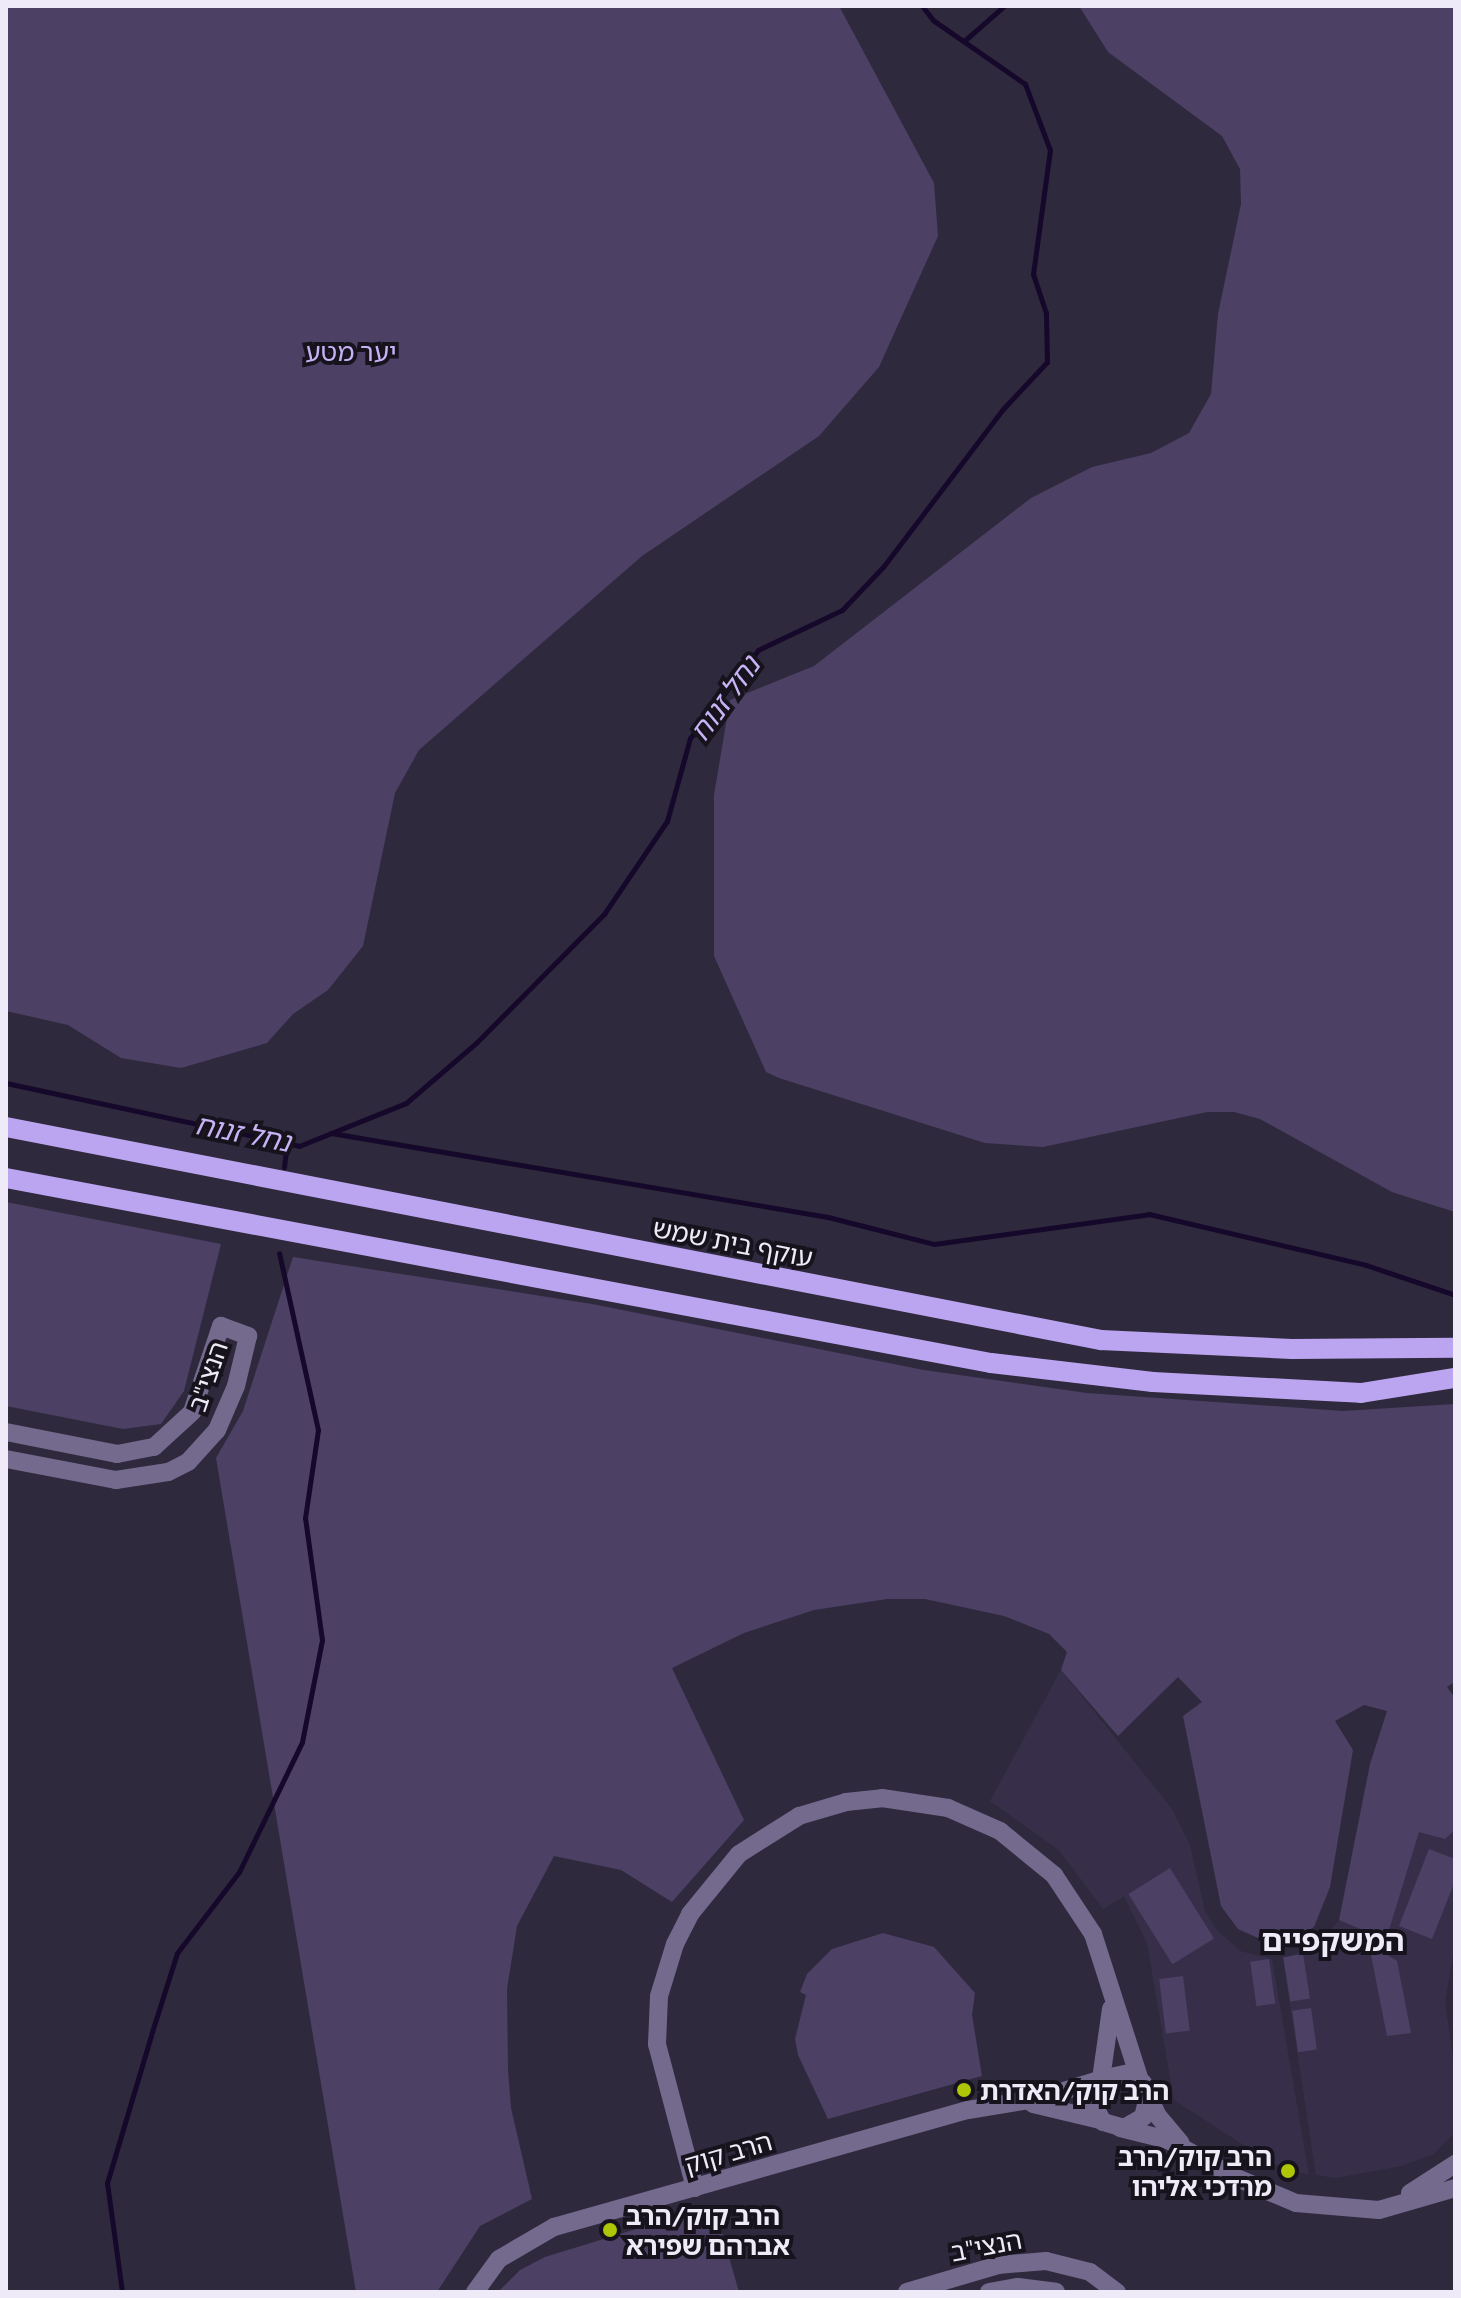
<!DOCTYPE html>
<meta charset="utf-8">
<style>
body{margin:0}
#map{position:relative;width:1461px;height:2298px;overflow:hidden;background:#2f293d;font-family:"Exo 2","Noto Sans Hebrew",sans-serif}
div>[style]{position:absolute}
.built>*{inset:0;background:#372f49}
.green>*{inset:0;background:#4c4065;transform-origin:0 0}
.stream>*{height:5px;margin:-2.5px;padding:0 2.5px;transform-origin:2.5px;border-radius:2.5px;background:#16082a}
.minor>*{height:18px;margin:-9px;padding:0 9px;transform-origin:9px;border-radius:9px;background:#746a8e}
.major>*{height:20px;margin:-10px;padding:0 10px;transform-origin:10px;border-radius:10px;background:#bca5f0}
.dots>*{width:22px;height:22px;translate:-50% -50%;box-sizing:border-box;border:4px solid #16131d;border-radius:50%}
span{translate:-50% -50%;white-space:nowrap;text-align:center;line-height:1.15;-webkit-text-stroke:8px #16131d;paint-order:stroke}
.park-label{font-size:26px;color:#c5b1f4}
.street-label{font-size:26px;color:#eeeaf8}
.poi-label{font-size:26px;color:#eeeaf8;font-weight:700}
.left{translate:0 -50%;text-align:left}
.right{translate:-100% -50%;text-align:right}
.water-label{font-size:28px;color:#c7b3f6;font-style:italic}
.quarter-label{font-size:30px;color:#eeeaf8;font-weight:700}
.frame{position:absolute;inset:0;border:8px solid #eeeaf8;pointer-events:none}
</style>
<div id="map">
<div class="built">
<div style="clip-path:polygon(1061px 1670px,1172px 1809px,1190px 1845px,1205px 1911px,1215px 1928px,1240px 1951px,1272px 1959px,1309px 2175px,1273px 2164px,1174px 2100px,1147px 1943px,1124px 1896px,1103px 1909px,1059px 1850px,990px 1801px)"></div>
<div style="clip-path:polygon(1455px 1830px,1455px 1943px,1445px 2002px,1455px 2072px,1454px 2133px,1434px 2154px,1401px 2166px,1336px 2178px,1316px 2175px,1283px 1959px,1320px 1943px,1339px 1920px,1386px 1940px,1419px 1832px,1445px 1839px)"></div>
</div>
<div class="green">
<div style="clip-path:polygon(6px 6px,839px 6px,934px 183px,938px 236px,879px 367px,819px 436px,642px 556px,419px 750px,395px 793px,363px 946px,328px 990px,293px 1014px,267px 1043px,181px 1068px,121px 1058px,68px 1025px,6px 1011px)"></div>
<div style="clip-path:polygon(1079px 6px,1455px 6px,1455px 1212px,1392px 1192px,1260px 1119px,1234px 1112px,1207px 1112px,1043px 1147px,985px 1143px,779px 1078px,766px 1072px,714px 956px,714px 795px,730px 700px,814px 666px,1031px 498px,1092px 467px,1151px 453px,1189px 433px,1211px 394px,1218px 314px,1241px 204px,1240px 169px,1222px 136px,1108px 52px)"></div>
<div style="clip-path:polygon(6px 1202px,221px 1244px,184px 1391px,161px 1424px,123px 1429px,6px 1406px)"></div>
<div style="clip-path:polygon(293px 1257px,592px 1304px,924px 1370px,1087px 1393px,1343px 1411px,1455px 1404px,1455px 1682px,1447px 1687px,1455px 1698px,1455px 1830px,1445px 1839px,1419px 1832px,1386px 1940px,1339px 1920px,1370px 1764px,1387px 1711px,1364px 1705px,1335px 1721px,1353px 1750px,1330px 1887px,1314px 1927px,1293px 1940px,1269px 1943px,1238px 1929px,1221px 1906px,1183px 1716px,1202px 1702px,1178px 1677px,1118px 1736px,1061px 1670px,1067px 1652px,1049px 1634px,1004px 1616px,925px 1599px,887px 1599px,814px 1610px,744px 1633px,672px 1668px,744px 1820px,672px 1902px,621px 1870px,554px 1856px,517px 1926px,507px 1989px,508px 2070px,511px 2108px,532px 2199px,480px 2226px,437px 2292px,356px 2292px,216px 1458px,243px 1411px)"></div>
<div style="clip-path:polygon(1429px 1849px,1455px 1859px,1455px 1881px,1432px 1939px,1399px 1926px)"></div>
<div style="left:1170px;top:1868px;width:83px;height:49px;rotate:58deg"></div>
<div style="clip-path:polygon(883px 1933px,934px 1947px,975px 1993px,972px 2015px,982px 2076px,828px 2119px,798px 2055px,795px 2039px,806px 1995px,800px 1992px,807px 1974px,832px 1949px)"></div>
<div style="clip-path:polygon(1384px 1953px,1397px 1961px,1411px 2033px,1387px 2036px,1371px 1955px)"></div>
<div style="left:1303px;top:1954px;width:45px;height:20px;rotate:81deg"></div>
<div style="left:1269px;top:1959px;width:45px;height:19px;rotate:82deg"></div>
<div style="left:1183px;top:1976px;width:55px;height:24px;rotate:83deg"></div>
<div style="left:1311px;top:2008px;width:42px;height:19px;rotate:82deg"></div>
<div style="clip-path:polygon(714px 2205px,739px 2292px,498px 2292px,520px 2270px,545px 2257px)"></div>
</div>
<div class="stream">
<div style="left:964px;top:41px;width:53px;rotate:-41.2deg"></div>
<div style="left:6px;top:1083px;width:300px;rotate:12.1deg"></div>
<div style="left:299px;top:1146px;width:115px;rotate:-21.9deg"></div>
<div style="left:406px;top:1103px;width:92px;rotate:-40.6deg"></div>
<div style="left:476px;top:1043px;width:182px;rotate:-45.2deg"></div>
<div style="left:604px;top:914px;width:112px;rotate:-55.9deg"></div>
<div style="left:667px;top:821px;width:86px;rotate:-74.5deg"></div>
<div style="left:690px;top:738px;width:111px;rotate:-52.3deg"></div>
<div style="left:758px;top:650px;width:93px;rotate:-25.5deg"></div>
<div style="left:842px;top:610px;width:59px;rotate:-46.4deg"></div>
<div style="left:883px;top:567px;width:198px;rotate:-52.8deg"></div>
<div style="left:1003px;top:409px;width:64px;rotate:-46.9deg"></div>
<div style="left:1047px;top:362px;width:49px;rotate:-91.2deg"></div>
<div style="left:1046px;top:313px;width:41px;rotate:-108.4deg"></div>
<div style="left:1033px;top:274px;width:125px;rotate:-82.2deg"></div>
<div style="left:1050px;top:150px;width:71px;rotate:-110.7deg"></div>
<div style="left:1025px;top:84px;width:112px;rotate:-145.2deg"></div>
<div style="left:933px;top:20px;width:18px;rotate:-128deg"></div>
<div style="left:331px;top:1133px;width:504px;rotate:9.59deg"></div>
<div style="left:828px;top:1217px;width:109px;rotate:14.3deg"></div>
<div style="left:934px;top:1244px;width:217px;rotate:-7.9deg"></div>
<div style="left:1149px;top:1214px;width:223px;rotate:13.2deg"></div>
<div style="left:1366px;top:1265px;width:94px;rotate:18.6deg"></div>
<div style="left:284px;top:1167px;width:24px;rotate:-83deg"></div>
<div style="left:122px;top:2292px;width:110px;rotate:-97.8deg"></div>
<div style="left:107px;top:2183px;width:154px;rotate:-73.4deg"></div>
<div style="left:151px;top:2035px;width:86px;rotate:-72.4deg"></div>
<div style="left:177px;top:1953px;width:102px;rotate:-52.6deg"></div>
<div style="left:239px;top:1872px;width:144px;rotate:-64.1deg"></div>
<div style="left:302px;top:1742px;width:104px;rotate:-78.9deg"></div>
<div style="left:322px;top:1640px;width:123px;rotate:-97.9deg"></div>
<div style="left:305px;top:1518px;width:89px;rotate:-81.6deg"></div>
<div style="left:318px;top:1430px;width:181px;rotate:-102.4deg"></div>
</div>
<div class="minor">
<div style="left:6px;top:1432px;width:113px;rotate:11.2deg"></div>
<div style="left:117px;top:1454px;width:38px;rotate:-11deg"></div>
<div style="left:154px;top:1447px;width:52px;rotate:-42.6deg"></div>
<div style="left:192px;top:1412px;width:91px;rotate:-71.4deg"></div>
<div style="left:221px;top:1326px;width:29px;rotate:20deg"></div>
<div style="left:248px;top:1336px;width:51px;rotate:103.5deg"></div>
<div style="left:236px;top:1386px;width:48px;rotate:113.4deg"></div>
<div style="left:217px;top:1430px;width:43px;rotate:132.2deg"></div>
<div style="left:188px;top:1462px;width:22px;rotate:153deg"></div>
<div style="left:168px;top:1472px;width:53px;rotate:171.3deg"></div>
<div style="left:116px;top:1480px;width:112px;rotate:-169.2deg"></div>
<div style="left:1101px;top:2079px;width:71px;rotate:-81.9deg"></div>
<div style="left:1148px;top:2096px;width:22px;rotate:103deg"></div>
<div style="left:1143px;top:2117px;width:22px;rotate:150deg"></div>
<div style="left:1124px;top:2128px;width:22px;rotate:-164deg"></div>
<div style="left:1103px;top:2122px;width:21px;rotate:-119deg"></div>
<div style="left:1093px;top:2104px;width:26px;rotate:-72deg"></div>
<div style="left:1101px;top:2079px;width:30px;rotate:-12deg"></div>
<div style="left:1130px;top:2073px;width:16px;rotate:38deg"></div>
<div style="left:1143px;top:2083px;width:36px;rotate:66deg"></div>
<div style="left:1158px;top:2116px;width:35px;rotate:50deg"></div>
<div style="left:1033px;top:2104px;width:69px;rotate:13.4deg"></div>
<div style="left:1120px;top:2128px;width:49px;rotate:14deg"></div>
<div style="left:1168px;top:2140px;width:79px;rotate:28.8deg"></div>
<div style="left:1237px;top:2178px;width:64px;rotate:23deg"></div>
<div style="left:1296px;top:2203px;width:83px;rotate:4.8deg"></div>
<div style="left:1379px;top:2210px;width:79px;rotate:-16.1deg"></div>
<div style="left:695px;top:2188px;width:149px;rotate:-104.8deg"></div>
<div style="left:657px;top:2044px;width:48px;rotate:-87.6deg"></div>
<div style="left:659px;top:1996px;width:54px;rotate:-72.9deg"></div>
<div style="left:675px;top:1944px;width:34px;rotate:-63deg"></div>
<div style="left:690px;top:1914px;width:77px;rotate:-50.8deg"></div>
<div style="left:739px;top:1854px;width:71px;rotate:-32.3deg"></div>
<div style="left:799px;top:1816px;width:49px;rotate:-16.6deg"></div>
<div style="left:846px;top:1802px;width:36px;rotate:-6deg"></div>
<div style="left:882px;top:1798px;width:67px;rotate:8.6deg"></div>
<div style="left:948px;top:1808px;width:57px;rotate:23.9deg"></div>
<div style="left:1000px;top:1831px;width:70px;rotate:39.2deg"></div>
<div style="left:1054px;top:1875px;width:71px;rotate:56.5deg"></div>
<div style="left:1093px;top:1934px;width:153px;rotate:72.2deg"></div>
<div style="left:1410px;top:2193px;width:54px;rotate:-32.8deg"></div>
<div style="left:475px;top:2292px;width:41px;rotate:-54deg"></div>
<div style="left:499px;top:2259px;width:64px;rotate:-30.2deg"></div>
<div style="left:554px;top:2227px;width:430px;rotate:-15.8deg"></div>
<div style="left:968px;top:2110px;width:74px;rotate:-9.3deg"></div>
<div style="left:1041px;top:2098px;width:61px;rotate:-17.2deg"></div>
<div style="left:907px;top:2292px;width:95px;rotate:-16.5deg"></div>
<div style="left:998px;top:2265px;width:48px;rotate:-4.8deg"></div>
<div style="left:1046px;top:2261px;width:45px;rotate:14deg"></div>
<div style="left:1090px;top:2272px;width:34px;rotate:37deg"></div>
<div style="left:989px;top:2292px;width:29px;rotate:-10deg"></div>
<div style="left:1018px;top:2287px;width:38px;rotate:7deg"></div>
</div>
<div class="major">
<div style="left:6px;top:1127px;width:1116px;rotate:11.01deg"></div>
<div style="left:1101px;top:1340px;width:191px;rotate:2.7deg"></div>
<div style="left:1292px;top:1349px;width:163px;rotate:-0.4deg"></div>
<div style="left:6px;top:1178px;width:1002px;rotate:10.64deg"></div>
<div style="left:991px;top:1363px;width:163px;rotate:6.7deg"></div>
<div style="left:1153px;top:1382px;width:208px;rotate:3deg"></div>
<div style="left:1361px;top:1393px;width:95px;rotate:-9.1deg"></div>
</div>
<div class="dots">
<div style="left:964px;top:2090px;background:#aec508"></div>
<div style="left:1288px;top:2171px;background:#aec508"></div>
<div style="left:610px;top:2230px;background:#aec508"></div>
</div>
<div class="park-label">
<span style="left:351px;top:351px">יער מטע</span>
</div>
<div class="street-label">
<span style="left:733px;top:1242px;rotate:11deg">עוקף בית שמש</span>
<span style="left:207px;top:1376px;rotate:-71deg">הנצי"ב</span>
<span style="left:728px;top:2152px;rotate:-16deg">הרב קוק</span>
<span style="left:986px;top:2245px;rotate:-11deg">הנצי"ב</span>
</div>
<div class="poi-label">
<span class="left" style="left:980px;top:2090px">הרב קוק/האדרת</span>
<span class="right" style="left:1272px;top:2171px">הרב קוק/הרב<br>מרדכי אליהו</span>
<span class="left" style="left:626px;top:2230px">הרב קוק/הרב<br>אברהם שפירא</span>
</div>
<div class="water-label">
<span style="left:724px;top:698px;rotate:-54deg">נחל זנוח</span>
<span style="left:243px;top:1132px;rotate:11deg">נחל זנוח</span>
</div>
<div class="quarter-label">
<span style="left:1333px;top:1939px">המשקפיים</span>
</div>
<div class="frame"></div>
</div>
